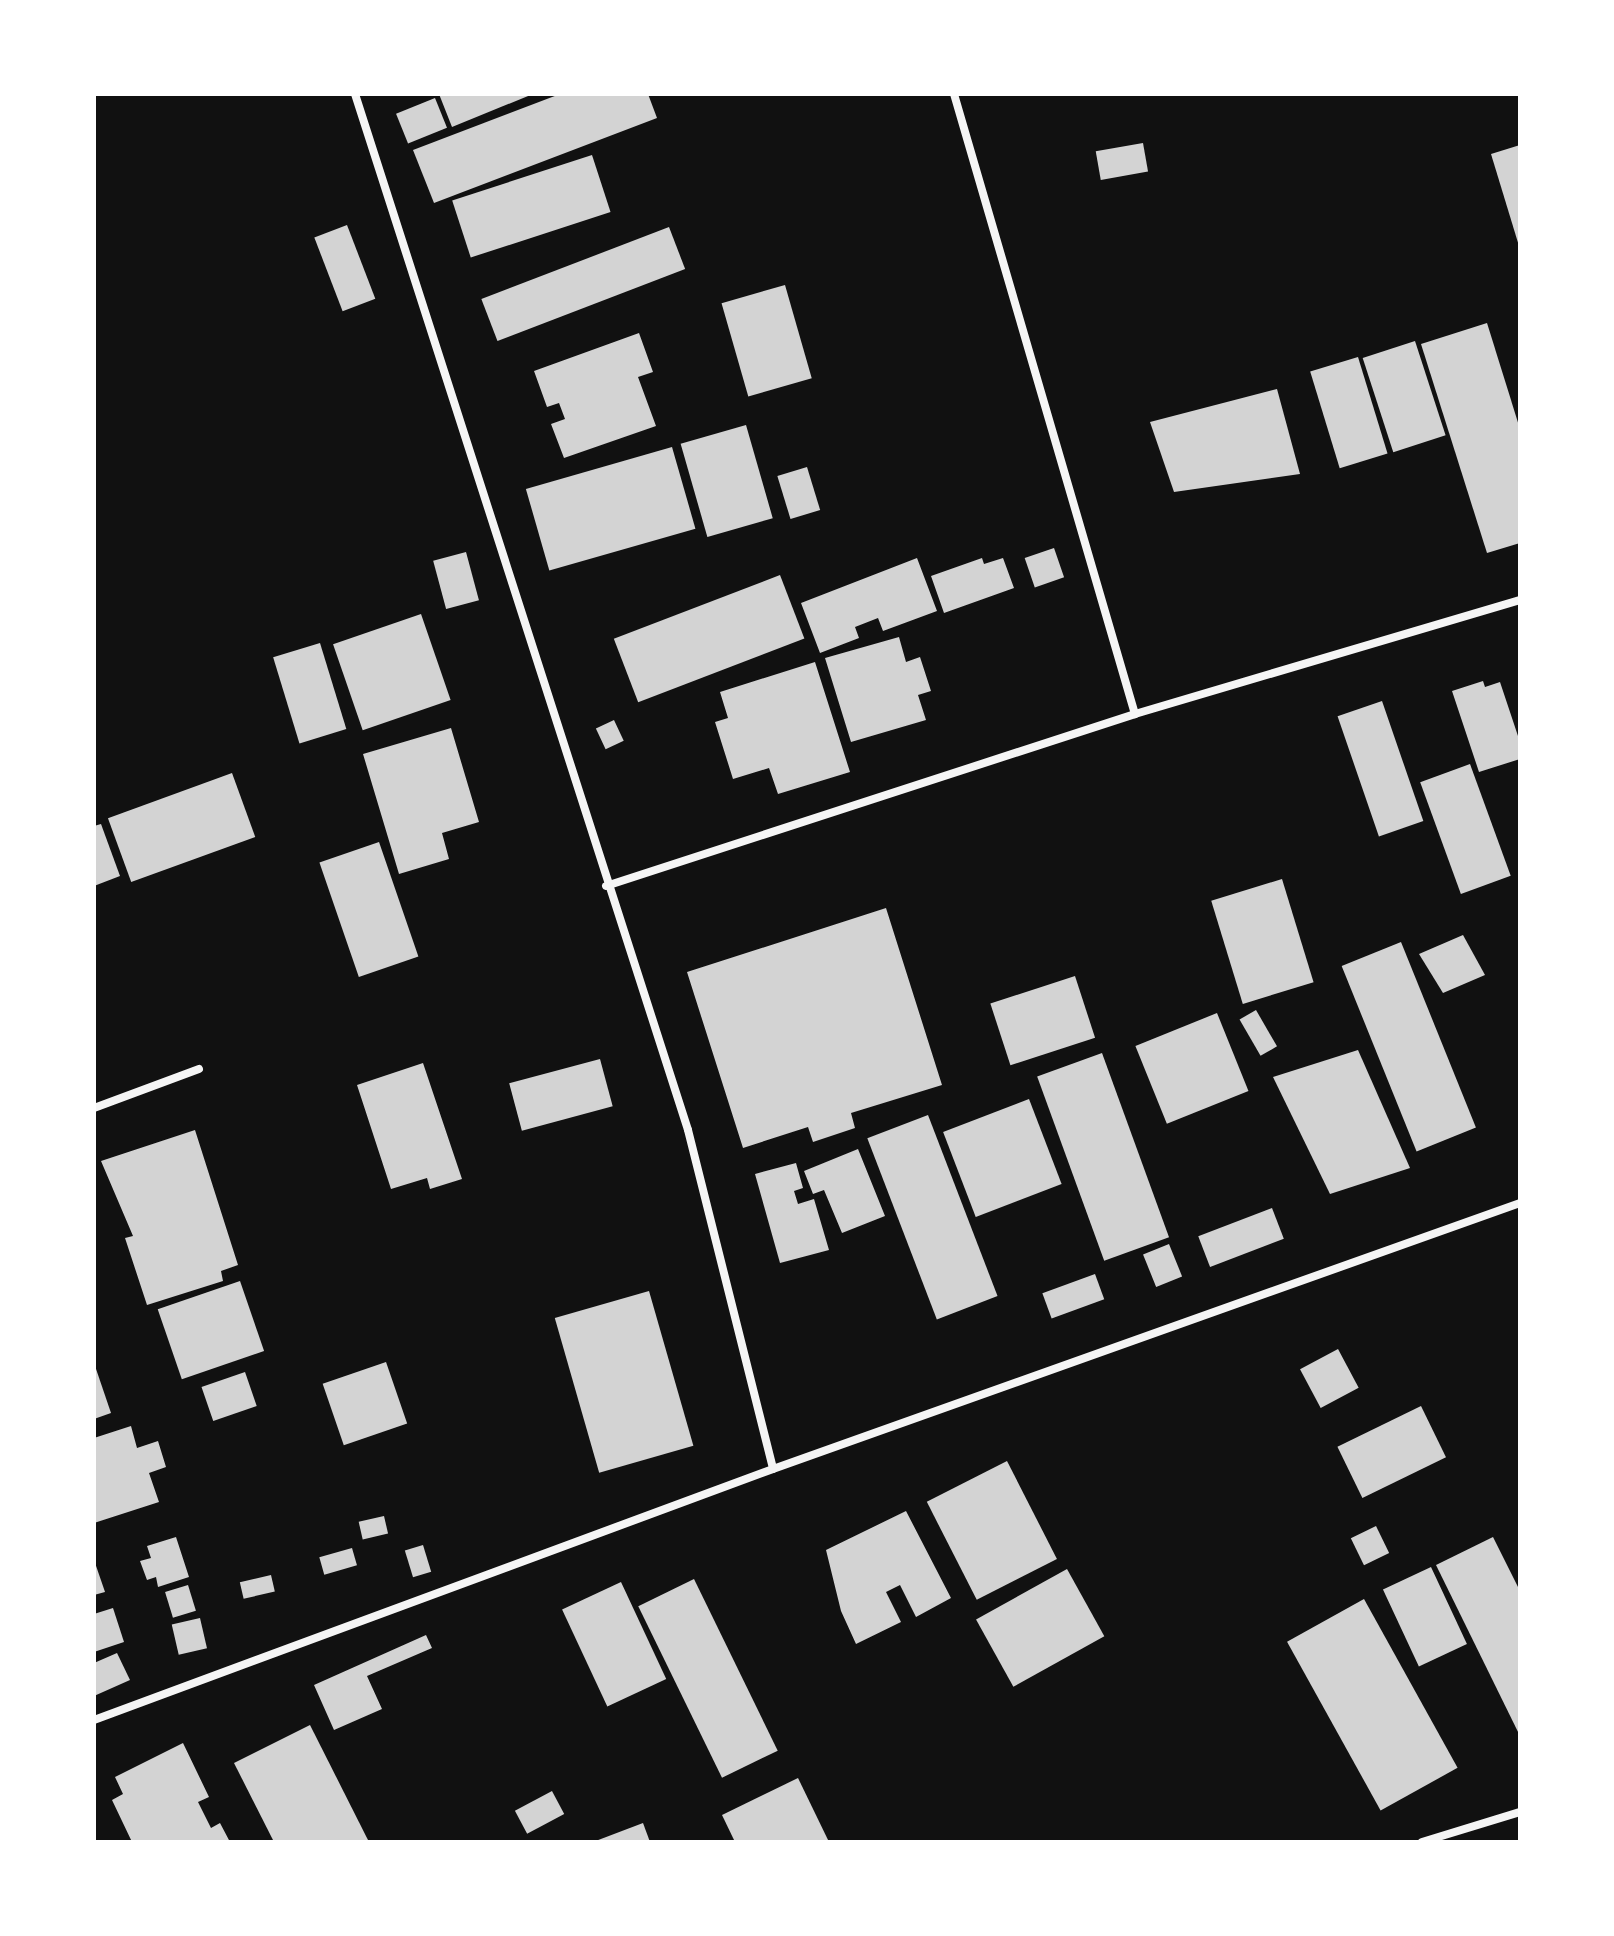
<!DOCTYPE html>
<style>
body{margin:0}
#map{position:relative;width:1614px;height:1936px;overflow:hidden;background:#111;font-family:Poppins,sans-serif}
div>[style]{position:absolute}
.building>*{inset:0;background:#d3d3d3;transform-origin:0 0}
.minor>*{height:8px;margin:-4px;padding:0 4px;transform-origin:4px;border-radius:4px;background:#f5f5f5}
span{translate:-50% -50%;white-space:nowrap;text-align:center;line-height:1.15;-webkit-text-stroke:6px #fff;paint-order:stroke}
.frame{position:absolute;inset:0;border:96px solid #fff;pointer-events:none}
</style>
<div id="map">
<div class="building">
<div style="clip-path:polygon(439px 94px,533px 94px,452px 127px)"></div>
<div style="clip-path:polygon(560px 94px,648px 94px,657px 118px,434px 203px,413px 150px)"></div>
<div style="left:435px;top:98px;width:32px;height:42px;rotate:68deg"></div>
<div style="left:1143px;top:143px;width:29px;height:48px;rotate:80deg"></div>
<div style="clip-path:polygon(1520px 145px,1520px 246px,1519px 246px,1491px 154px)"></div>
<div style="left:592px;top:155px;width:60px;height:147px;rotate:72deg"></div>
<div style="left:347px;top:225px;width:79px;height:35px;rotate:69deg"></div>
<div style="left:669px;top:227px;width:45px;height:201px;rotate:69deg"></div>
<div style="left:785px;top:285px;width:97px;height:66px;rotate:74deg"></div>
<div style="clip-path:polygon(1487px 323px,1520px 429px,1520px 543px,1487px 553px,1421px 344px)"></div>
<div style="clip-path:polygon(639px 333px,653px 372px,638px 377px,656px 426px,564px 458px,551px 424px,565px 419px,559px 403px,547px 407px,534px 371px)"></div>
<div style="left:1415px;top:341px;width:99px;height:55px;rotate:72deg"></div>
<div style="left:1358px;top:357px;width:101px;height:50px;rotate:73deg"></div>
<div style="clip-path:polygon(1277px 389px,1300px 474px,1174px 492px,1150px 422px)"></div>
<div style="left:746px;top:425px;width:97px;height:68px;rotate:74deg"></div>
<div style="left:672px;top:447px;width:85px;height:152px;rotate:74deg"></div>
<div style="left:807px;top:467px;width:45px;height:31px;rotate:73deg"></div>
<div style="left:1054px;top:548px;width:31px;height:31px;rotate:71deg"></div>
<div style="left:466px;top:552px;width:50px;height:34px;rotate:75deg"></div>
<div style="clip-path:polygon(917px 558px,937px 611px,883px 631px,878px 618px,855px 627px,859px 638px,820px 653px,801px 603px)"></div>
<div style="clip-path:polygon(982px 558px,984px 564px,1003px 558px,1014px 588px,944px 613px,931px 576px)"></div>
<div style="left:780px;top:575px;width:68px;height:178px;rotate:69deg"></div>
<div style="left:421px;top:614px;width:91px;height:93px;rotate:71deg"></div>
<div style="clip-path:polygon(899px 637px,906px 662px,920px 657px,931px 691px,918px 695px,926px 720px,851px 742px,825px 658px)"></div>
<div style="left:320px;top:643px;width:90px;height:49px;rotate:73deg"></div>
<div style="clip-path:polygon(815px 662px,850px 772px,778px 794px,769px 768px,733px 779px,715px 722px,728px 718px,720px 692px)"></div>
<div style="clip-path:polygon(1483px 681px,1485px 687px,1500px 682px,1520px 742px,1520px 759px,1479px 772px,1452px 691px)"></div>
<div style="left:1382px;top:701px;width:127px;height:47px;rotate:71deg"></div>
<div style="left:614px;top:720px;width:23px;height:20px;rotate:65deg"></div>
<div style="clip-path:polygon(451px 728px,479px 822px,442px 833px,449px 859px,399px 874px,363px 754px)"></div>
<div style="left:1470px;top:764px;width:119px;height:53px;rotate:70deg"></div>
<div style="left:232px;top:773px;width:68px;height:132px;rotate:70deg"></div>
<div style="clip-path:polygon(101px 824px,120px 876px,94px 886px,94px 826px)"></div>
<div style="left:379px;top:842px;width:121px;height:63px;rotate:71deg"></div>
<div style="left:1282px;top:879px;width:108px;height:74px;rotate:73deg"></div>
<div style="clip-path:polygon(886px 908px,942px 1085px,851px 1113px,855px 1128px,813px 1142px,808px 1127px,743px 1148px,687px 972px)"></div>
<div style="clip-path:polygon(1463px 935px,1485px 975px,1443px 993px,1419px 954px)"></div>
<div style="left:1401px;top:942px;width:200px;height:64px;rotate:68deg"></div>
<div style="left:1075px;top:976px;width:65px;height:89px;rotate:72deg"></div>
<div style="left:1256px;top:1010px;width:42px;height:19px;rotate:60deg"></div>
<div style="left:1217px;top:1013px;width:84px;height:88px;rotate:68deg"></div>
<div style="clip-path:polygon(1358px 1050px,1410px 1168px,1330px 1194px,1273px 1077px)"></div>
<div style="left:1102px;top:1053px;width:196px;height:69px;rotate:70deg"></div>
<div style="left:600px;top:1059px;width:49px;height:94px;rotate:75deg"></div>
<div style="clip-path:polygon(423px 1063px,462px 1179px,430px 1189px,427px 1178px,391px 1189px,357px 1085px)"></div>
<div style="left:1029px;top:1099px;width:91px;height:92px;rotate:69deg"></div>
<div style="left:928px;top:1115px;width:194px;height:65px;rotate:69deg"></div>
<div style="clip-path:polygon(195px 1130px,238px 1265px,221px 1271px,223px 1281px,147px 1305px,125px 1238px,133px 1236px,101px 1161px)"></div>
<div style="clip-path:polygon(858px 1149px,885px 1216px,842px 1233px,824px 1190px,813px 1194px,804px 1171px)"></div>
<div style="clip-path:polygon(796px 1163px,803px 1188px,794px 1191px,798px 1204px,814px 1199px,829px 1250px,780px 1263px,755px 1174px)"></div>
<div style="left:1272px;top:1208px;width:33px;height:79px;rotate:69deg"></div>
<div style="left:1169px;top:1244px;width:35px;height:28px;rotate:68deg"></div>
<div style="left:1095px;top:1274px;width:27px;height:56px;rotate:70deg"></div>
<div style="left:240px;top:1281px;width:74px;height:87px;rotate:71deg"></div>
<div style="left:649px;top:1291px;width:161px;height:98px;rotate:74deg"></div>
<div style="left:1338px;top:1349px;width:44px;height:43px;rotate:62deg"></div>
<div style="left:386px;top:1362px;width:65px;height:67px;rotate:71deg"></div>
<div style="clip-path:polygon(94px 1363px,111px 1413px,94px 1419px)"></div>
<div style="left:245px;top:1372px;width:36px;height:46px;rotate:71deg"></div>
<div style="left:1421px;top:1406px;width:57px;height:93px;rotate:64deg"></div>
<div style="clip-path:polygon(131px 1426px,137px 1448px,158px 1441px,166px 1467px,149px 1473px,159px 1502px,94px 1523px,94px 1438px)"></div>
<div style="left:1007px;top:1461px;width:110px;height:90px;rotate:63deg"></div>
<div style="clip-path:polygon(906px 1511px,951px 1598px,916px 1617px,900px 1585px,886px 1592px,901px 1622px,856px 1644px,841px 1611px,826px 1550px)"></div>
<div style="left:384px;top:1516px;width:18px;height:26px;rotate:77deg"></div>
<div style="left:1376px;top:1526px;width:30px;height:28px;rotate:64deg"></div>
<div style="clip-path:polygon(176px 1537px,189px 1577px,158px 1587px,156px 1577px,147px 1580px,140px 1561px,151px 1558px,147px 1546px)"></div>
<div style="clip-path:polygon(1493px 1537px,1520px 1591px,1520px 1736px,1436px 1565px)"></div>
<div style="left:423px;top:1545px;width:28px;height:19px;rotate:73deg"></div>
<div style="left:352px;top:1548px;width:18px;height:34px;rotate:74deg"></div>
<div style="clip-path:polygon(94px 1560px,105px 1592px,94px 1595px)"></div>
<div style="left:1431px;top:1567px;width:85px;height:53px;rotate:65deg"></div>
<div style="left:1067px;top:1569px;width:77px;height:104px;rotate:61deg"></div>
<div style="left:271px;top:1575px;width:17px;height:32px;rotate:77deg"></div>
<div style="left:694px;top:1579px;width:191px;height:62px;rotate:64deg"></div>
<div style="left:621px;top:1582px;width:107px;height:65px;rotate:65deg"></div>
<div style="left:188px;top:1585px;width:27px;height:24px;rotate:73deg"></div>
<div style="left:1364px;top:1599px;width:193px;height:88px;rotate:61deg"></div>
<div style="clip-path:polygon(113px 1608px,124px 1642px,94px 1652px,94px 1614px)"></div>
<div style="left:200px;top:1618px;width:31px;height:29px;rotate:77deg"></div>
<div style="clip-path:polygon(426px 1635px,432px 1648px,367px 1676px,382px 1709px,334px 1730px,314px 1685px)"></div>
<div style="clip-path:polygon(117px 1653px,130px 1680px,94px 1696px,94px 1663px)"></div>
<div style="clip-path:polygon(310px 1725px,369px 1842px,274px 1842px,234px 1763px)"></div>
<div style="clip-path:polygon(183px 1743px,209px 1797px,198px 1802px,211px 1828px,220px 1823px,230px 1842px,132px 1842px,112px 1800px,123px 1794px,115px 1777px)"></div>
<div style="clip-path:polygon(798px 1778px,829px 1842px,735px 1842px,722px 1815px)"></div>
<div style="left:552px;top:1791px;width:26px;height:42px;rotate:62deg"></div>
<div style="clip-path:polygon(643px 1823px,650px 1842px,593px 1842px)"></div>
</div>
<div class="minor">
<div style="left:355px;top:94px;width:1088px;rotate:72.18deg"></div>
<div style="left:688px;top:1130px;width:349px;rotate:75.9deg"></div>
<div style="left:954px;top:94px;width:646px;rotate:73.73deg"></div>
<div style="left:606px;top:886px;width:556px;rotate:-18.01deg"></div>
<div style="left:1135px;top:714px;width:402px;rotate:-16.5deg"></div>
<div style="left:94px;top:1108px;width:112px;rotate:-20.4deg"></div>
<div style="left:94px;top:1720px;width:724px;rotate:-20.29deg"></div>
<div style="left:773px;top:1469px;width:793px;rotate:-19.6deg"></div>
<div style="left:1422px;top:1842px;width:102px;rotate:-17deg"></div>
</div>
<div class="frame"></div>
</div>
